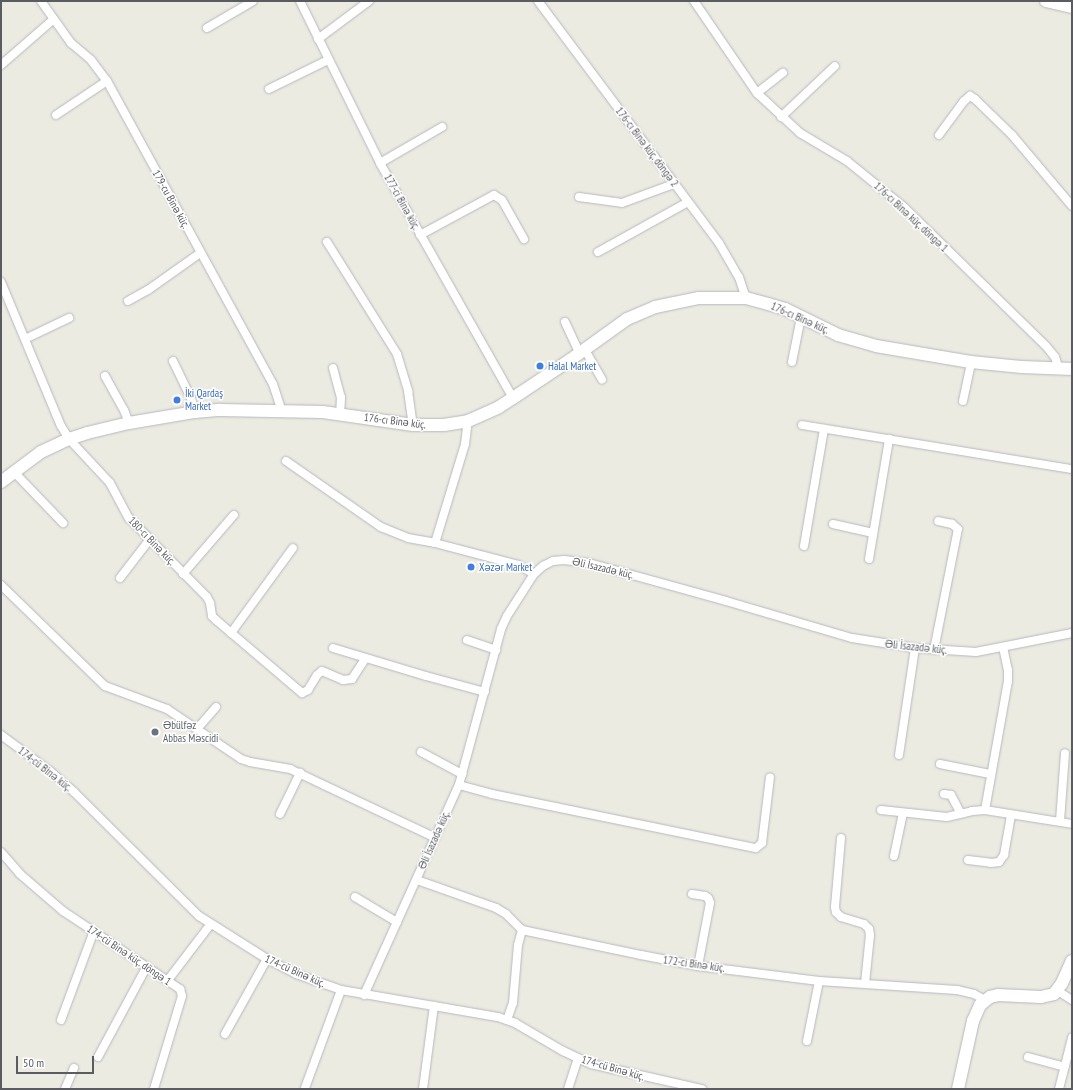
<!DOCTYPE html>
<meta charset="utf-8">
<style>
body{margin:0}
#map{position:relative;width:1073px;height:1090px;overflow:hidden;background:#ebebe2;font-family:"PT Sans Narrow",sans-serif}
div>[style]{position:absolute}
.roads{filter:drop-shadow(0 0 1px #b7b8bd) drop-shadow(0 0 1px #b7b8bd)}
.street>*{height:8px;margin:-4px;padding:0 4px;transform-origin:4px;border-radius:4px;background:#fff}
.secondary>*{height:12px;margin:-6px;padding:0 6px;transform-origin:6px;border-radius:6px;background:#fff}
.dots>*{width:11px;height:11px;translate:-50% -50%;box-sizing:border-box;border:2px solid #fff;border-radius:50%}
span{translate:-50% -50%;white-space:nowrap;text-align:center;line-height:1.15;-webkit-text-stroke:3px #fff;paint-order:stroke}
.street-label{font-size:11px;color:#5a5c61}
.shop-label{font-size:11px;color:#366cbe}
.left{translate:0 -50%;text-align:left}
.worship-label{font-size:11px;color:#5b616d}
.frame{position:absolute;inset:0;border:2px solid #5a5c61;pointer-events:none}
.scale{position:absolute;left:16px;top:1056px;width:78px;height:18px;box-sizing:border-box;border:2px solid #5a5c61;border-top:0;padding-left:5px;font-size:12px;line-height:14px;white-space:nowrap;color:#5a5c61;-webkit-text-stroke:3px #fff;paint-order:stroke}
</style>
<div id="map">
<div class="roads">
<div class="street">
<div style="left:41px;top:1px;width:52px;rotate:54.5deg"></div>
<div style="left:71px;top:43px;width:26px;rotate:40deg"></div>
<div style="left:91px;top:60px;width:26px;rotate:53deg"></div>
<div style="left:107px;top:81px;width:345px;rotate:61.3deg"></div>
<div style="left:273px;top:384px;width:28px;rotate:72deg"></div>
<div style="left:300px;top:1px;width:181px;rotate:63.7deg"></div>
<div style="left:380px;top:163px;width:270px;rotate:60.5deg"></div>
<div style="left:538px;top:1px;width:302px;rotate:53.2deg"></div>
<div style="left:719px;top:243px;width:39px;rotate:60deg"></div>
<div style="left:739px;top:277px;width:22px;rotate:72deg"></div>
<div style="left:694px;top:1px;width:112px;rotate:55.6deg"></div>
<div style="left:757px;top:93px;width:59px;rotate:42.9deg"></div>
<div style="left:800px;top:133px;width:55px;rotate:30.8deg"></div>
<div style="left:847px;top:161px;width:75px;rotate:39deg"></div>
<div style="left:905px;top:208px;width:197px;rotate:44.4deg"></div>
<div style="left:1046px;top:346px;width:14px;rotate:51deg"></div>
<div style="left:1055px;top:357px;width:13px;rotate:72deg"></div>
<div style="left:207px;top:28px;width:53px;rotate:-30.4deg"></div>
<div style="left:318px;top:39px;width:64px;rotate:-36.7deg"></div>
<div style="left:1px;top:65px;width:70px;rotate:-41deg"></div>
<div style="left:269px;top:89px;width:66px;rotate:-26.2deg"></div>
<div style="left:757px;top:93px;width:33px;rotate:-38deg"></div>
<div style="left:56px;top:115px;width:61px;rotate:-33.7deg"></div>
<div style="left:781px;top:117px;width:74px;rotate:-43.4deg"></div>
<div style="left:939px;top:135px;width:42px;rotate:-53.7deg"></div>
<div style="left:964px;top:101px;width:8px;rotate:-40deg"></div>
<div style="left:970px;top:96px;width:6px;rotate:31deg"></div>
<div style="left:975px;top:99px;width:52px;rotate:44.2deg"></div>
<div style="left:1012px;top:135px;width:93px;rotate:49.8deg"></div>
<div style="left:380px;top:163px;width:72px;rotate:-30.1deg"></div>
<div style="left:579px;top:197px;width:43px;rotate:7.9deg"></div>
<div style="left:622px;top:203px;width:55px;rotate:-20.1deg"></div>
<div style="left:420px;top:235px;width:84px;rotate:-28.4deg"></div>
<div style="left:494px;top:195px;width:9px;rotate:32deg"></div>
<div style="left:502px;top:200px;width:45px;rotate:60.6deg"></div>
<div style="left:327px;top:242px;width:132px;rotate:58deg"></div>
<div style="left:397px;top:354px;width:39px;rotate:73deg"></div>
<div style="left:408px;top:391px;width:34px;rotate:82deg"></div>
<div style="left:598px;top:252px;width:103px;rotate:-29.1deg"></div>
<div style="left:1px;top:282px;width:156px;rotate:67.4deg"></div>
<div style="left:61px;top:426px;width:15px;rotate:58deg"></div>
<div style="left:69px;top:439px;width:60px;rotate:47deg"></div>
<div style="left:110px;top:483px;width:40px;rotate:62deg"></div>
<div style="left:129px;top:518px;width:111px;rotate:45.4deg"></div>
<div style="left:207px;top:597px;width:7px;rotate:63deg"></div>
<div style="left:210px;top:603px;width:13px;rotate:81deg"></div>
<div style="left:212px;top:616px;width:6px;rotate:45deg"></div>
<div style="left:216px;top:620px;width:113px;rotate:40.3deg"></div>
<div style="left:302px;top:693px;width:7px;rotate:-27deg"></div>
<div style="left:308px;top:690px;width:17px;rotate:-59deg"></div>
<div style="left:317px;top:675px;width:6px;rotate:-39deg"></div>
<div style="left:322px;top:671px;width:23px;rotate:23deg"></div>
<div style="left:343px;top:680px;width:9px;rotate:-6deg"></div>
<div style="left:352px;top:679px;width:24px;rotate:-57deg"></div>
<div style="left:128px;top:301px;width:23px;rotate:-29deg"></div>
<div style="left:148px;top:290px;width:64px;rotate:-35.4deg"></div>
<div style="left:565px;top:322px;width:35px;rotate:65deg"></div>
<div style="left:25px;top:339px;width:49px;rotate:-25.5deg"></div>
<div style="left:585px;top:350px;width:34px;rotate:60deg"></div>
<div style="left:173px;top:361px;width:41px;rotate:64.1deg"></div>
<div style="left:191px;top:398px;width:15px;rotate:74deg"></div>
<div style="left:792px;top:362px;width:46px;rotate:-78.7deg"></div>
<div style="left:333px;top:368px;width:30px;rotate:75deg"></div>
<div style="left:341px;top:397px;width:17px;rotate:93deg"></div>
<div style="left:105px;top:376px;width:39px;rotate:61deg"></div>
<div style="left:124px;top:410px;width:14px;rotate:69deg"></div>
<div style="left:963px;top:401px;width:40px;rotate:-78deg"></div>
<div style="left:802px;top:425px;width:274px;rotate:9.3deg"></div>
<div style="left:286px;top:461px;width:116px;rotate:34.8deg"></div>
<div style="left:381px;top:527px;width:29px;rotate:22deg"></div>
<div style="left:408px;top:538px;width:27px;rotate:10deg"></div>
<div style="left:435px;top:543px;width:86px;rotate:14.8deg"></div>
<div style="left:518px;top:565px;width:18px;rotate:29deg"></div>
<div style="left:14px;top:472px;width:71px;rotate:46.1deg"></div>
<div style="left:833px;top:524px;width:41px;rotate:12.7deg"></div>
<div style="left:435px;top:543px;width:103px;rotate:-73.1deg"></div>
<div style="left:465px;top:444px;width:23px;rotate:-83deg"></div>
<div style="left:804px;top:546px;width:119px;rotate:-80.3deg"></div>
<div style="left:869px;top:559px;width:122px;rotate:-80.5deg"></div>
<div style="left:183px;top:574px;width:78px;rotate:-49.2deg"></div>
<div style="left:120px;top:578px;width:49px;rotate:-52.4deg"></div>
<div style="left:1px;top:585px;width:145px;rotate:44.2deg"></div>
<div style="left:105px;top:686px;width:66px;rotate:20.4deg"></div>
<div style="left:167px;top:709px;width:89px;rotate:34deg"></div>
<div style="left:241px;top:759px;width:9px;rotate:18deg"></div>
<div style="left:250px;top:762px;width:41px;rotate:9.9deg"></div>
<div style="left:290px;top:769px;width:161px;rotate:25.3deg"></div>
<div style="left:231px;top:633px;width:105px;rotate:-53.9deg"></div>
<div style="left:467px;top:640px;width:31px;rotate:19deg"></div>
<div style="left:1003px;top:647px;width:24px;rotate:78deg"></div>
<div style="left:1008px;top:670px;width:11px;rotate:90deg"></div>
<div style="left:1008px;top:681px;width:131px;rotate:100.1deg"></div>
<div style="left:985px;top:810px;width:88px;rotate:9.1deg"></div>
<div style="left:333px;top:648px;width:97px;rotate:16.8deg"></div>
<div style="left:426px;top:676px;width:61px;rotate:15.2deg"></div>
<div style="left:934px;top:650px;width:123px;rotate:-78.8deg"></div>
<div style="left:958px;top:529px;width:8px;rotate:-140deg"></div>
<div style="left:952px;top:524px;width:14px;rotate:-168deg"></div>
<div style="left:197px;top:729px;width:29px;rotate:-49deg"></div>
<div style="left:1px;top:735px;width:61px;rotate:36.3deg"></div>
<div style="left:50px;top:771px;width:32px;rotate:41deg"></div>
<div style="left:74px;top:792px;width:176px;rotate:44.8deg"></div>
<div style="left:199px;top:916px;width:80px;rotate:32.3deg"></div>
<div style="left:267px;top:959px;width:33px;rotate:27deg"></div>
<div style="left:296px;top:974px;width:48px;rotate:19.6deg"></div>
<div style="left:341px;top:990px;width:159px;rotate:9.8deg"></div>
<div style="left:498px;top:1017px;width:18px;rotate:19deg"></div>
<div style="left:515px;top:1023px;width:56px;rotate:30.3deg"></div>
<div style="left:563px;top:1051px;width:31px;rotate:25deg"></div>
<div style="left:591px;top:1064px;width:114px;rotate:12.7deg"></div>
<div style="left:421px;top:752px;width:47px;rotate:28.2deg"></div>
<div style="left:899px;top:755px;width:108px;rotate:-81.5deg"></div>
<div style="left:940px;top:764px;width:51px;rotate:11.3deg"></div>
<div style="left:459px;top:785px;width:34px;rotate:15deg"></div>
<div style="left:492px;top:794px;width:269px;rotate:11.6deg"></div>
<div style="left:756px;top:848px;width:8px;rotate:-40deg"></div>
<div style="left:762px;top:843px;width:66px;rotate:-83.1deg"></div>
<div style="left:944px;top:794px;width:7px;rotate:8deg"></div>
<div style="left:951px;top:795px;width:21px;rotate:62deg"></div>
<div style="left:881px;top:810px;width:66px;rotate:6.1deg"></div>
<div style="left:947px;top:817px;width:26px;rotate:-13deg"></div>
<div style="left:972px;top:811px;width:13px;rotate:-4deg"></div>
<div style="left:280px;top:814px;width:46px;rotate:-64deg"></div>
<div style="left:1060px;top:821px;width:68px;rotate:-85.8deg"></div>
<div style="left:841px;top:838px;width:69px;rotate:95deg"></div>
<div style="left:835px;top:907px;width:5px;rotate:79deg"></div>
<div style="left:836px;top:912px;width:7px;rotate:45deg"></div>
<div style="left:841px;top:917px;width:24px;rotate:17deg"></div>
<div style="left:864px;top:924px;width:7px;rotate:45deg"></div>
<div style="left:869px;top:929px;width:6px;rotate:81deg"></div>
<div style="left:870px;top:935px;width:48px;rotate:95.9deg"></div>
<div style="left:1px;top:852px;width:29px;rotate:49deg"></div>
<div style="left:20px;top:874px;width:57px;rotate:40.7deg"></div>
<div style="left:63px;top:911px;width:141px;rotate:33.7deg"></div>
<div style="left:180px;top:989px;width:7px;rotate:74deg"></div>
<div style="left:182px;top:996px;width:97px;rotate:106.8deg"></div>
<div style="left:894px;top:856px;width:44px;rotate:-78.2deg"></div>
<div style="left:968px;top:860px;width:23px;rotate:7deg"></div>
<div style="left:991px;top:863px;width:8px;rotate:-7deg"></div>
<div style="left:999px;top:862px;width:9px;rotate:-54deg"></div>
<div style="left:1004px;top:855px;width:40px;rotate:-80deg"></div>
<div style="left:417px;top:880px;width:84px;rotate:19.5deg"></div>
<div style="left:496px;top:908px;width:12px;rotate:31deg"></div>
<div style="left:506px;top:914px;width:23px;rotate:45deg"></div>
<div style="left:522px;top:930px;width:122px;rotate:11.9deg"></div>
<div style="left:641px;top:955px;width:58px;rotate:10.9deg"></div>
<div style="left:698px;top:966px;width:122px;rotate:7.1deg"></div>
<div style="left:819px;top:981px;width:138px;rotate:3.7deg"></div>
<div style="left:957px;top:990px;width:17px;rotate:13deg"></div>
<div style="left:974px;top:994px;width:13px;rotate:29deg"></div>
<div style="left:692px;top:894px;width:13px;rotate:9deg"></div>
<div style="left:705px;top:896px;width:4px;rotate:34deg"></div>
<div style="left:708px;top:898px;width:5px;rotate:68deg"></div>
<div style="left:710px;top:903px;width:64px;rotate:100.8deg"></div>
<div style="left:355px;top:897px;width:49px;rotate:30.8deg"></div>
<div style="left:168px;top:980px;width:69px;rotate:-52.6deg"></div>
<div style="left:1058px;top:991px;width:17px;rotate:33deg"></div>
<div style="left:364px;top:995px;width:230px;rotate:-65.7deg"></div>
<div style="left:459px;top:785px;width:162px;rotate:-74.9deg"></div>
<div style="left:501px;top:629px;width:14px;rotate:-65deg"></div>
<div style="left:507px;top:616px;width:50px;rotate:-57.3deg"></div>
<div style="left:534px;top:574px;width:12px;rotate:-42deg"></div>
<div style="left:543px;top:566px;width:11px;rotate:-27deg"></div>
<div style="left:553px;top:561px;width:11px;rotate:-5deg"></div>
<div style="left:564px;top:560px;width:25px;rotate:7deg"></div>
<div style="left:589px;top:563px;width:142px;rotate:15.5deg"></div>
<div style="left:726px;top:601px;width:131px;rotate:16.4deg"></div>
<div style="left:852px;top:638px;width:64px;rotate:9deg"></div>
<div style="left:915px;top:648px;width:61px;rotate:3.8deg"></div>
<div style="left:976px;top:652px;width:98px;rotate:-11.2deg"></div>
<div style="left:61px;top:1020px;width:95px;rotate:-69.7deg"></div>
<div style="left:507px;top:1020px;width:18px;rotate:-71deg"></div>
<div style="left:513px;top:1003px;width:58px;rotate:-85.1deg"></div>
<div style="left:518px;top:945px;width:16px;rotate:-75deg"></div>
<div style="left:225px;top:1034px;width:86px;rotate:-60.8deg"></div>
<div style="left:807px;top:1041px;width:61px;rotate:-78.7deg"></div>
<div style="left:98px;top:1057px;width:103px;rotate:-61.7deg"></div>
<div style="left:1028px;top:1057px;width:38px;rotate:15deg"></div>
<div style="left:305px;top:1088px;width:104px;rotate:-69.8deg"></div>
<div style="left:65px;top:1089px;width:23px;rotate:-67deg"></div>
<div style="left:423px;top:1089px;width:84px;rotate:-82.5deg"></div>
<div style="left:568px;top:1089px;width:32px;rotate:-72deg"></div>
<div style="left:1059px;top:1089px;width:53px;rotate:-75.7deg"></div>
</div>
<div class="secondary">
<div style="left:1046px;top:1px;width:27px;rotate:13deg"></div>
<div style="left:1px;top:482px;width:50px;rotate:-36.9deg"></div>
<div style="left:41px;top:452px;width:31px;rotate:-25deg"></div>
<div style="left:69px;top:439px;width:19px;rotate:-18deg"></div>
<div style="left:87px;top:433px;width:43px;rotate:-13.4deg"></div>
<div style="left:129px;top:423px;width:67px;rotate:-9.5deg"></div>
<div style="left:195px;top:412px;width:25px;rotate:-5deg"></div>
<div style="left:220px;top:410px;width:103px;rotate:1.1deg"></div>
<div style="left:323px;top:412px;width:91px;rotate:8.2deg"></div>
<div style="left:413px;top:425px;width:31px"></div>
<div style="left:444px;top:425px;width:24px;rotate:-9deg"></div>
<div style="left:468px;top:421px;width:34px;rotate:-24deg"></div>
<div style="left:499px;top:407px;width:17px;rotate:-33deg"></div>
<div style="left:513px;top:398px;width:69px;rotate:-33.7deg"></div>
<div style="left:570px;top:360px;width:70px;rotate:-35.7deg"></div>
<div style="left:627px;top:319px;width:30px;rotate:-23deg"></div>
<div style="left:655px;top:307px;width:45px;rotate:-11.6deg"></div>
<div style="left:699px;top:298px;width:47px"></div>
<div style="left:746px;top:298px;width:23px;rotate:15deg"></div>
<div style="left:768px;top:304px;width:18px;rotate:16deg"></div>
<div style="left:785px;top:309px;width:59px;rotate:26.1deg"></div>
<div style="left:838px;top:335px;width:40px;rotate:16deg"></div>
<div style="left:876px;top:346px;width:96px;rotate:9.6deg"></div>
<div style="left:971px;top:362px;width:51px;rotate:5.6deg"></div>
<div style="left:1022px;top:367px;width:50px;rotate:2.3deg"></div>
<div style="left:958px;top:1089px;width:70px;rotate:-77.6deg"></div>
<div style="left:973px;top:1021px;width:17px;rotate:-66deg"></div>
<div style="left:980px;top:1005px;width:13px;rotate:-39deg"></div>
<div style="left:990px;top:997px;width:8px;rotate:-14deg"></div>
<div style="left:998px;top:995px;width:43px;rotate:2.7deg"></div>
<div style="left:1041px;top:997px;width:13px;rotate:-13deg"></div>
<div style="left:1054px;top:994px;width:14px;rotate:-54deg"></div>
<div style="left:1062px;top:983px;width:24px;rotate:-66deg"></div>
</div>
</div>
<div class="dots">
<div style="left:540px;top:366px;background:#3f7fe0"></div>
<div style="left:177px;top:400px;background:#3f7fe0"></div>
<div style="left:471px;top:567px;background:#3f7fe0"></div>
<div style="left:155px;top:732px;background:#6b7280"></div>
</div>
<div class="street-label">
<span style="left:647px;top:147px;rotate:53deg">176-cı Binə küç. döngə 2</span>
<span style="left:171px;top:199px;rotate:61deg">179-cu Binə küç.</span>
<span style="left:402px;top:202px;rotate:61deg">177-ci Binə küç.</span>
<span style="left:911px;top:217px;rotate:43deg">176-cı Binə küç. döngə 1</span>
<span style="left:800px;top:318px;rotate:24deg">176-cı Binə küç.</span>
<span style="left:395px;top:421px;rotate:7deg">176-cı Binə küç.</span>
<span style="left:152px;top:541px;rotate:46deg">180-cı Binə küç.</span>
<span style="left:603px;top:568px;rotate:13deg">Əli İsazadə küç.</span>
<span style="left:916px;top:647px;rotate:6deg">Əli İsazadə küç.</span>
<span style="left:45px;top:769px;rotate:38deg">174-cü Binə küç.</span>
<span style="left:434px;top:840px;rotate:-66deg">Əli İsazadə küç.</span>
<span style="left:129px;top:955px;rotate:34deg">174-cü Binə küç. döngə 1</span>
<span style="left:694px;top:964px;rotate:8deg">172-ci Binə küç.</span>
<span style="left:295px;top:971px;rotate:24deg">174-cü Binə küç.</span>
<span style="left:613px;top:1068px;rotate:16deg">174-cü Binə küç.</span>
</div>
<div class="shop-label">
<span class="left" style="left:548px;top:366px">Halal Market</span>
<span class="left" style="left:185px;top:400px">İki Qardaş<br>Market</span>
<span class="left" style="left:479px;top:567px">Xəzər Market</span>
</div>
<div class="worship-label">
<span class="left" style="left:163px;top:732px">Əbülfəz<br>Abbas Məscidi</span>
</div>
<div class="frame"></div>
<div class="scale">50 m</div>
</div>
